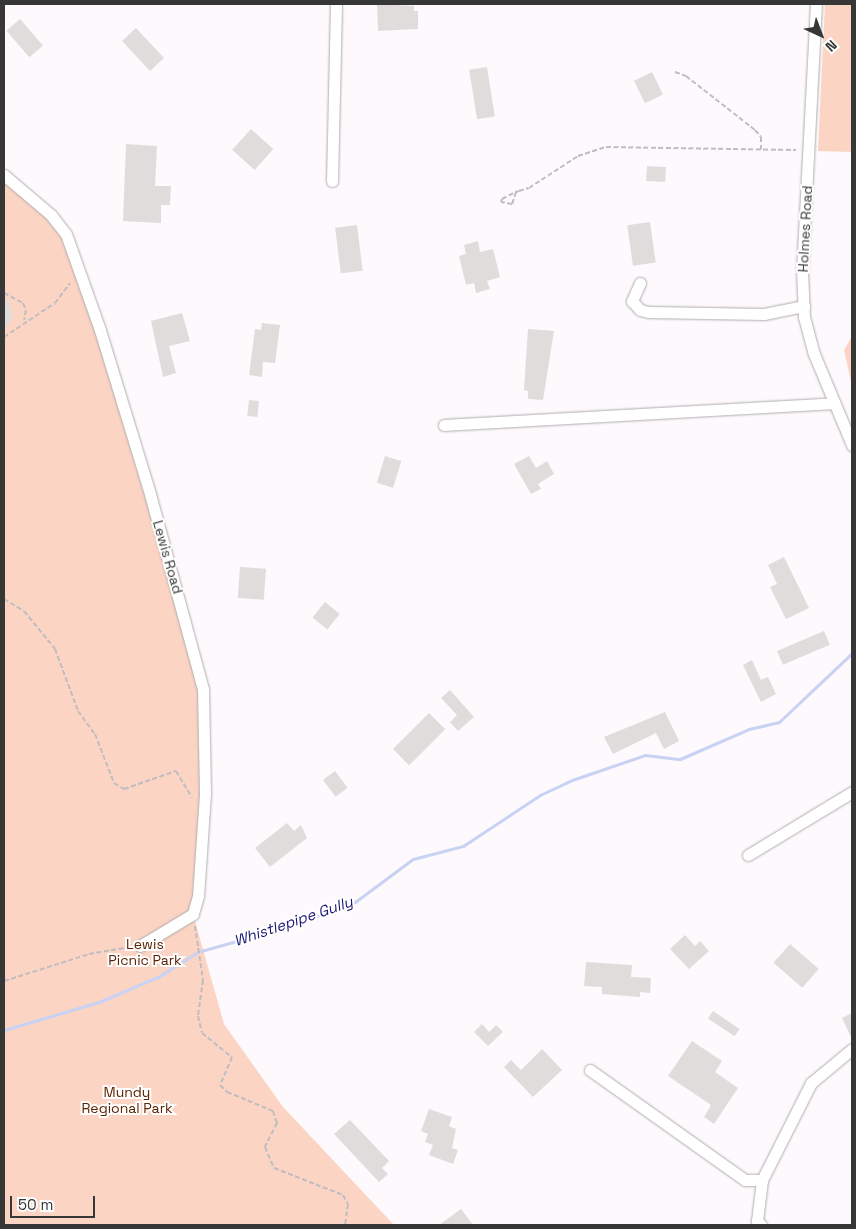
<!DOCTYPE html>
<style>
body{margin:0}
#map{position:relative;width:856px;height:1229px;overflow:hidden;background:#fdf9fc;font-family:"Space Grotesk",sans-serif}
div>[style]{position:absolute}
.green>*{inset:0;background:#fbd4c3}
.stream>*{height:3px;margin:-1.5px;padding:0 1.5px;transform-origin:1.5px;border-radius:1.5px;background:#c7d2f4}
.building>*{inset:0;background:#e0dcdc;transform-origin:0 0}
.path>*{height:2px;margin-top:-1px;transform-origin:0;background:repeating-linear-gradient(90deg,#c0bdc0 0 5px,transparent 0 7.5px)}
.roads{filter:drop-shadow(0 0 1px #b0adaf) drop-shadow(0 0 1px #b0adaf)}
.minor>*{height:11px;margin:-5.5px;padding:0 5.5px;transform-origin:5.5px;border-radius:5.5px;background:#fff}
span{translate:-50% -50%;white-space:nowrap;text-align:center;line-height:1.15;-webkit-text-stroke:4px #fff;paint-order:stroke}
.street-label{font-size:14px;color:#383738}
.park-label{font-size:14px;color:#5b2302}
.water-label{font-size:15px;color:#151573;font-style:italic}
.frame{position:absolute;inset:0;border:5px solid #383738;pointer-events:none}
.north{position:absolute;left:796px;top:10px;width:50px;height:50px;-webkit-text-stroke:4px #fff;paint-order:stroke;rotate:137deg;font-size:14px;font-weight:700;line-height:20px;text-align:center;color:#383738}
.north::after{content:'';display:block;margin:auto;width:18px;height:22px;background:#383738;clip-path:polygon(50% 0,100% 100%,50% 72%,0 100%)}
.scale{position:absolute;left:10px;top:1196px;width:85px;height:22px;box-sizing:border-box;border:2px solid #383738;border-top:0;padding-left:6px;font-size:15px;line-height:18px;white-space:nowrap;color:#383738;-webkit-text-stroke:4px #fff;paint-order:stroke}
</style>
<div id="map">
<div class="green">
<div style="clip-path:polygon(825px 4px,852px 4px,852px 152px,818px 151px)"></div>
<div style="clip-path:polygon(4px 173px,66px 234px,203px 689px,205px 794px,193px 914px,224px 1024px,283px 1107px,394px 1225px,4px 1225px)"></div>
<div style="clip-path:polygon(852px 336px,852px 386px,844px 350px)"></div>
</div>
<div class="stream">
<div style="left:201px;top:951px;width:85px;rotate:-15.7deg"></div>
<div style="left:283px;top:928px;width:77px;rotate:-19.9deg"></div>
<div style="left:355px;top:902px;width:72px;rotate:-36.6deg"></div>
<div style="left:413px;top:859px;width:52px;rotate:-14.6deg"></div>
<div style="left:463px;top:846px;width:92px;rotate:-33.5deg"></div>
<div style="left:540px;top:795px;width:35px;rotate:-25deg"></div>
<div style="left:572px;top:780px;width:77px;rotate:-18.9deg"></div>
<div style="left:645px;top:755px;width:35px;rotate:7deg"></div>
<div style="left:680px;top:759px;width:75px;rotate:-23.5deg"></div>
<div style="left:749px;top:729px;width:31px;rotate:-13deg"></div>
<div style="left:779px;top:722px;width:100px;rotate:-43.4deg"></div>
<div style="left:4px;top:1030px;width:99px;rotate:-16.4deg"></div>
<div style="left:99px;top:1002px;width:64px;rotate:-23deg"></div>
<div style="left:158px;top:977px;width:47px;rotate:-32deg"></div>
</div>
<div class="building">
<div style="clip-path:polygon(377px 4px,414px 6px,414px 11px,418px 11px,418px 29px,378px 31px)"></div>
<div style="left:20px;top:19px;width:35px;height:18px;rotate:49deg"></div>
<div style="left:136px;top:28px;width:41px;height:19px;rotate:47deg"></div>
<div style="left:487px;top:67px;width:50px;height:18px;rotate:81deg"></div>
<div style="left:652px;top:72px;width:25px;height:20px;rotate:64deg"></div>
<div style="left:251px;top:129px;width:30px;height:28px;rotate:42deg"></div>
<div style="clip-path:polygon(126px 144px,157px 146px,155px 186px,171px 186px,170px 205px,161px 205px,161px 223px,123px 221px)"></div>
<div style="left:647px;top:166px;width:19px;height:15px;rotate:3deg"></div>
<div style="left:650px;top:222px;width:41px;height:23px;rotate:82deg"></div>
<div style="left:357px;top:225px;width:46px;height:22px;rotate:83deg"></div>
<div style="clip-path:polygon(478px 241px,480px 252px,493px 249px,500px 277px,487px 281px,490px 289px,476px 293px,474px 283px,466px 285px,459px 256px,466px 254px,464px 245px)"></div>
<div style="clip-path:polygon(4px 291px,13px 315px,4px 333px)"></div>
<div style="clip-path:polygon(182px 313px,190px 341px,169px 346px,176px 373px,163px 377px,151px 321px)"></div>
<div style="clip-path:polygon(262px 323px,280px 325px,275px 363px,263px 362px,262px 377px,249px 375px,255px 329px,261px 330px)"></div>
<div style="clip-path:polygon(528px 329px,554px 331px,543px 400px,528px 399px,528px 391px,524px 390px)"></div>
<div style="left:249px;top:400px;width:10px;height:16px;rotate:6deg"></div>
<div style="left:385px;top:456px;width:17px;height:28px;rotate:17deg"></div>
<div style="clip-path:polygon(529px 456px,536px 468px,547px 461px,554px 474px,538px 484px,541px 489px,531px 494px,514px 464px)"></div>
<div style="clip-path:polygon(784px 557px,809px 608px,786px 619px,770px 587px,777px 584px,768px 565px)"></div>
<div style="left:240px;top:567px;width:26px;height:31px;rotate:4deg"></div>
<div style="left:325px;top:602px;width:19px;height:20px;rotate:39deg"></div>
<div style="left:824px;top:631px;width:15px;height:51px;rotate:67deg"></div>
<div style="clip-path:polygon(752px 660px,761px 680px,768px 677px,776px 694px,761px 702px,743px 665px)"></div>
<div style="clip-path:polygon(450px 690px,474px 717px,458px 731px,450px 722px,457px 715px,441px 698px)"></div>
<div style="clip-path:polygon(665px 712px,679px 741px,664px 749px,656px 733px,613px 754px,604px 737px)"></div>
<div style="left:429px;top:713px;width:23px;height:51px;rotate:45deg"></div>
<div style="left:335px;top:771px;width:21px;height:15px;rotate:53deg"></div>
<div style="clip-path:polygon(287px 823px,294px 831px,301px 825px,307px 838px,270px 867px,255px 848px)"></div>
<div style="clip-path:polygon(685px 935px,695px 946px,700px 941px,709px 951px,689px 969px,670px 949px)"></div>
<div style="left:790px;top:944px;width:38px;height:25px;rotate:41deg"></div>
<div style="clip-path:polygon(586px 962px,632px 965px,631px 977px,651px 978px,650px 993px,640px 992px,640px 997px,602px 994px,602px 987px,584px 986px)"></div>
<div style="left:713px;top:1011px;width:32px;height:9px;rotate:34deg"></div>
<div style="clip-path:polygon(852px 1013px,852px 1039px,842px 1018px)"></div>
<div style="clip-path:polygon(482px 1024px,489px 1032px,496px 1025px,503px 1032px,488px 1046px,474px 1032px)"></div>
<div style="clip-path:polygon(692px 1041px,722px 1061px,715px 1072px,738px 1088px,714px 1124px,704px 1117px,711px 1105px,668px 1076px)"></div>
<div style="clip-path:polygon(542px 1049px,562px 1070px,533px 1097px,504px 1067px,511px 1060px,521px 1070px)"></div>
<div style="clip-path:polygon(429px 1109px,452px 1117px,449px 1126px,456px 1129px,452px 1148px,458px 1150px,453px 1164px,429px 1155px,433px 1145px,425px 1142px,428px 1134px,421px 1131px)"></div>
<div style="clip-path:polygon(350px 1120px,389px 1161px,382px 1168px,388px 1174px,379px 1182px,334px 1134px)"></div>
<div style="clip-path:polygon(461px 1209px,473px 1225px,439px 1225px)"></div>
</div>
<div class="path">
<div style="left:675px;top:72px;width:12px;rotate:20deg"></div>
<div style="left:686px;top:76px;width:88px;rotate:38deg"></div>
<div style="left:755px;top:130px;width:9px;rotate:49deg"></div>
<div style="left:761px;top:137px;width:12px;rotate:90deg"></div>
<div style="left:516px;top:192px;width:13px;rotate:108deg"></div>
<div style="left:512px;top:204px;width:11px;rotate:-170deg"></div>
<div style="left:501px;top:202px;width:3px;rotate:-72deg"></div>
<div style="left:502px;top:199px;width:16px;rotate:-27deg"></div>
<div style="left:516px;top:192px;width:3px;rotate:-18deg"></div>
<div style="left:519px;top:191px;width:10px;rotate:-17deg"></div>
<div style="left:529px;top:188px;width:59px;rotate:-33.1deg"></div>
<div style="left:578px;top:156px;width:29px;rotate:-18deg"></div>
<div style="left:606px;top:147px;width:190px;rotate:0.9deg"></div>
<div style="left:4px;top:293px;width:21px;rotate:28deg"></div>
<div style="left:23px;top:303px;width:8px;rotate:67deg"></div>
<div style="left:26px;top:310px;width:10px;rotate:101deg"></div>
<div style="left:4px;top:337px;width:61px;rotate:-33.7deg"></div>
<div style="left:55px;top:303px;width:25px;rotate:-53deg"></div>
<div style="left:4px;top:599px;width:23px;rotate:31deg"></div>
<div style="left:24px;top:611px;width:49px;rotate:50.8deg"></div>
<div style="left:55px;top:649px;width:66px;rotate:69.6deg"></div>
<div style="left:78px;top:711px;width:29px;rotate:54deg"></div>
<div style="left:95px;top:734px;width:53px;rotate:68.8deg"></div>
<div style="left:114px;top:783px;width:12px;rotate:31deg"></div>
<div style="left:124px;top:789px;width:55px;rotate:-19.1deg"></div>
<div style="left:176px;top:771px;width:31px;rotate:59deg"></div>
<div style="left:195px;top:926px;width:55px;rotate:81.6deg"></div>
<div style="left:203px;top:980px;width:36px;rotate:98deg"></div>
<div style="left:198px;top:1016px;width:17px;rotate:77deg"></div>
<div style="left:202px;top:1033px;width:38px;rotate:39deg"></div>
<div style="left:232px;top:1057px;width:30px;rotate:113deg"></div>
<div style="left:220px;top:1085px;width:10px;rotate:45deg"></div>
<div style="left:227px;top:1092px;width:50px;rotate:22.4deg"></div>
<div style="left:273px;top:1111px;width:13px;rotate:72deg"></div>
<div style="left:277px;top:1123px;width:27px;rotate:117deg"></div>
<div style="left:265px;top:1147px;width:23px;rotate:67deg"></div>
<div style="left:274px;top:1168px;width:74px;rotate:21.4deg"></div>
<div style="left:343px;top:1195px;width:10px;rotate:61deg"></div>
<div style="left:348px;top:1204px;width:21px;rotate:98deg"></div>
<div style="left:4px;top:981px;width:89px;rotate:-17.6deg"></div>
<div style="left:89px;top:954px;width:41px;rotate:-9.9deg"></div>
</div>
<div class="roads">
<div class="minor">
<div style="left:816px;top:4px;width:266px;rotate:93deg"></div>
<div style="left:802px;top:270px;width:47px;rotate:87.6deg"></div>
<div style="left:804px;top:317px;width:38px;rotate:75deg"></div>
<div style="left:814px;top:354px;width:99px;rotate:67.3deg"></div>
<div style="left:4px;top:175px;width:62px;rotate:40.4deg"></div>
<div style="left:51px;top:215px;width:24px;rotate:52deg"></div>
<div style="left:66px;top:234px;width:102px;rotate:70.5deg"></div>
<div style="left:100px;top:330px;width:171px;rotate:73deg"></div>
<div style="left:150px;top:494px;width:202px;rotate:74.8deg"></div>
<div style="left:203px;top:689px;width:105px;rotate:88.9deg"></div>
<div style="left:205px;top:794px;width:102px;rotate:93.9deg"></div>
<div style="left:198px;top:896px;width:19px;rotate:106deg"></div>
<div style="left:193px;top:914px;width:62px;rotate:148.9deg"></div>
<div style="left:332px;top:181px;width:177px;rotate:-88.7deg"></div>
<div style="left:640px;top:283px;width:20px;rotate:114deg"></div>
<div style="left:632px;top:301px;width:12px;rotate:48deg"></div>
<div style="left:640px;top:310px;width:9px;rotate:13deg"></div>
<div style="left:649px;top:312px;width:115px;rotate:1deg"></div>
<div style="left:764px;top:314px;width:41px;rotate:-11.3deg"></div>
<div style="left:444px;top:425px;width:391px;rotate:-3.2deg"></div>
<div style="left:748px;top:855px;width:122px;rotate:-31.2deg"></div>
<div style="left:590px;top:1070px;width:190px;rotate:35.4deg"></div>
<div style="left:745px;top:1180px;width:17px"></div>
<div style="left:761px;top:1225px;width:6px;rotate:-135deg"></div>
<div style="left:757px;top:1221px;width:41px;rotate:-83deg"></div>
<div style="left:762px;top:1180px;width:109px;rotate:-63.2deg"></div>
<div style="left:811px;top:1083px;width:53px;rotate:-39.7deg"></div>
</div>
</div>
<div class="street-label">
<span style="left:805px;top:229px;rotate:-87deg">Holmes Road</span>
<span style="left:168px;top:557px;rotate:74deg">Lewis Road</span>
</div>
<div class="park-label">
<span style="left:145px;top:952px">Lewis<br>Picnic Park</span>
<span style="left:127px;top:1100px">Mundy<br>Regional Park</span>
</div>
<div class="water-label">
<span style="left:293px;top:921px;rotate:-19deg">Whistlepipe Gully</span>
</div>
<div class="frame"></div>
<div class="north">N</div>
<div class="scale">50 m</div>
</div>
